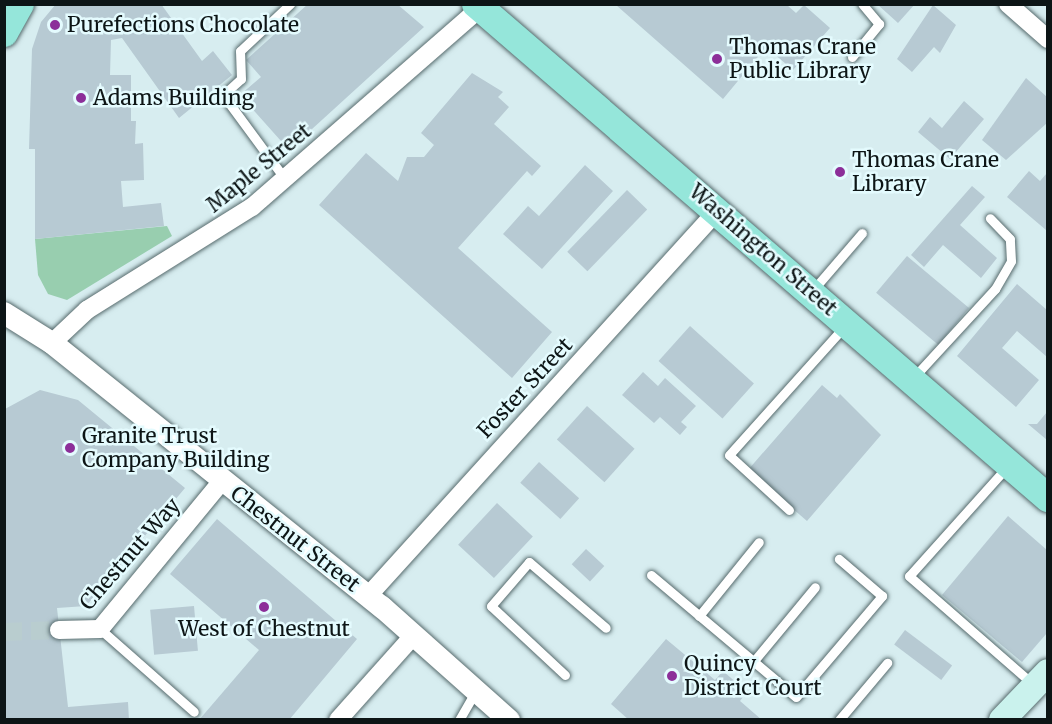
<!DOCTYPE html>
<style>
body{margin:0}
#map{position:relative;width:1052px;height:724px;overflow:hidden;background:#d7edf0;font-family:Merriweather,serif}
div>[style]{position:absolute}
.green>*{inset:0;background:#98ceaf}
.building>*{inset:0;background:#b7cad3;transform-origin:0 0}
.minor-tunnel>*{height:18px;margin-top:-9px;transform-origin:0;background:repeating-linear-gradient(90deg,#b9cdcf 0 18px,transparent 0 27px)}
.roads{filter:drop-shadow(0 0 2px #576b6d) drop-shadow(0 0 2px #576b6d)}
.service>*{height:9px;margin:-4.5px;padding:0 4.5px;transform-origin:4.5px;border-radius:4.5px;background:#fff}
.minor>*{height:18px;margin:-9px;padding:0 9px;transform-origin:9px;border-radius:9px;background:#fff}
.tertiary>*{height:22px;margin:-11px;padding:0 11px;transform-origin:11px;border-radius:11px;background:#fff}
.secondary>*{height:26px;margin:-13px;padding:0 13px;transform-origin:13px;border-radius:13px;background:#caf2ed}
.primary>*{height:28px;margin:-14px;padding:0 14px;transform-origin:14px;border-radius:14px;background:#95e6da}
.dots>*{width:16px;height:16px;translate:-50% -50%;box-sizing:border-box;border:3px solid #e4fbfe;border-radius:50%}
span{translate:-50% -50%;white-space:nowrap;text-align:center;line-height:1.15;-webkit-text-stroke:5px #e4fbfe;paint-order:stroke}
.poi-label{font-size:21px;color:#0d1516}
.left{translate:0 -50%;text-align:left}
.street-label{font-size:21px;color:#0d1516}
.frame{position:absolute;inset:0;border:6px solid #0d1516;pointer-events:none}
</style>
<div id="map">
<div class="green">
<div style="clip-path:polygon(167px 226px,172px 236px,67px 300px,48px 294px,38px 275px,35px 239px)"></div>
</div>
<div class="building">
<div style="clip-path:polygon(56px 4px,161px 4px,202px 61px,213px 51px,232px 75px,179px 118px,122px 38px,111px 40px,110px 75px,131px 75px,131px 121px,136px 121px,135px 144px,143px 143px,144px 180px,121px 181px,123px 207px,161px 203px,164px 226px,35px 239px,35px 149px,29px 149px,32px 49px,41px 22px)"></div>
<div style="clip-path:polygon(308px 4px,397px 4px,424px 27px,289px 150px,240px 95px,261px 77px,246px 60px)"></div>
<div style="clip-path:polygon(877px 4px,915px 4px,898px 23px)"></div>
<div style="clip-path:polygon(616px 5px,787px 5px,796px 13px,804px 5px,830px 28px,793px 70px,766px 47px,723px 99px)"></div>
<div style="clip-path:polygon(933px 5px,956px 25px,940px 53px,934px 47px,912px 72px,897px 59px)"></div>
<div style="clip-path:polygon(472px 73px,503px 92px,498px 97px,509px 107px,494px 124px,541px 166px,532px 176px,527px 171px,458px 248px,552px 332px,512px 378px,319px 205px,366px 153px,398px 181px,407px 157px,424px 157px,434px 145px,421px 133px)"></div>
<div style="clip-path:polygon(1026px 78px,1047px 97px,1047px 123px,1006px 160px,982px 140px)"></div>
<div style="clip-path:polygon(964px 101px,984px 119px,950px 159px,918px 132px,930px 117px,942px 128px)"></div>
<div style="clip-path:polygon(585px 165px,613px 191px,542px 269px,503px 234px,528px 206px,539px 216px)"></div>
<div style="clip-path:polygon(1029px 171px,1040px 181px,1047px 173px,1046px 230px,1007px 197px)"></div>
<div style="clip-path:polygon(972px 186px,985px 197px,960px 225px,997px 258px,981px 278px,943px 245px,924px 267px,911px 255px)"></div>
<div style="left:627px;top:190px;width:28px;height:86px;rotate:44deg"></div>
<div style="left:907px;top:256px;width:81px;height:48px;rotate:40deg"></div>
<div style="clip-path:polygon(1017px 284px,1047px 310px,1047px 357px,1017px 331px,1002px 348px,1039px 380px,1016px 407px,957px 356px)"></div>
<div style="left:690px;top:326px;width:86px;height:47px;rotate:42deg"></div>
<div style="clip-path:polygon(643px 372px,658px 386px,665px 378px,696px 406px,681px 422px,687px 427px,680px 435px,660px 417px,654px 423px,622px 395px)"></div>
<div style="clip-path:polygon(822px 385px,837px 398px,840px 394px,881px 435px,807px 521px,748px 470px)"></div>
<div style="clip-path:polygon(40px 390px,78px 400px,185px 488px,86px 606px,57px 608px,68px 707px,128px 702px,129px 720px,5px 720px,5px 409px)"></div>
<div style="left:587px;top:406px;width:64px;height:45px;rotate:42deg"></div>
<div style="clip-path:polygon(1047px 412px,1047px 440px,1028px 424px,1037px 424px)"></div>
<div style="left:539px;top:462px;width:54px;height:28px;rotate:42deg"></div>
<div style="left:497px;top:503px;width:49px;height:57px;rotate:43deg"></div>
<div style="clip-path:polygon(1008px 516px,1047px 550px,1047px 633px,1022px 662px,942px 595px)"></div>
<div style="clip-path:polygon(217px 519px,357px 639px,289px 720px,199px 720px,259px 650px,170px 574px)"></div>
<div style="left:586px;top:549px;width:25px;height:21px;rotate:43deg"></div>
<div style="left:194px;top:606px;width:45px;height:44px;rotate:85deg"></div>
<div style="left:905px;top:630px;width:59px;height:18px;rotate:37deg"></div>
<div style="clip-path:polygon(666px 639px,715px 680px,723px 671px,747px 692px,740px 701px,762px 720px,629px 720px,611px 704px)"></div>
</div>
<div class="minor-tunnel">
<div style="left:4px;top:632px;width:55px;rotate:-2.1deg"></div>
</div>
<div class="roads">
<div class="service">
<div style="left:852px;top:57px;width:43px;rotate:-50.7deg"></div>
<div style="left:879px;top:24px;width:26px;rotate:-130deg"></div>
<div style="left:285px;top:179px;width:104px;rotate:-126.4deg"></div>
<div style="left:223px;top:95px;width:24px;rotate:-42deg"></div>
<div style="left:241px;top:79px;width:28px;rotate:-92deg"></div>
<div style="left:240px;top:51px;width:69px;rotate:-43.2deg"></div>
<div style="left:813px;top:290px;width:75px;rotate:-49.3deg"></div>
<div style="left:914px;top:377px;width:120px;rotate:-47.4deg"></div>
<div style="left:995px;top:289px;width:32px;rotate:-60deg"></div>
<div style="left:1011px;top:261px;width:22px;rotate:-93deg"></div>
<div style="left:1010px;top:239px;width:29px;rotate:-134deg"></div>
<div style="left:1006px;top:468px;width:145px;rotate:131.9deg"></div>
<div style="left:909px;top:576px;width:164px;rotate:41.1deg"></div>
<div style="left:789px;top:510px;width:81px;rotate:-137.5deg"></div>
<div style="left:729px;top:455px;width:172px;rotate:-48.1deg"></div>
<div style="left:651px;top:575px;width:189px;rotate:40.1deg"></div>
<div style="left:796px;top:697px;width:133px;rotate:-49.6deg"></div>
<div style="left:882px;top:596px;width:57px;rotate:-139.3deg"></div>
<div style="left:699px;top:616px;width:95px;rotate:-51deg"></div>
<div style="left:100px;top:629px;width:125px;rotate:41.4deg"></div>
<div style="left:753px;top:662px;width:97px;rotate:-50.4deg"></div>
<div style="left:565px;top:675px;width:101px;rotate:-137deg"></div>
<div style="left:491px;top:606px;width:58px;rotate:-49.2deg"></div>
<div style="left:529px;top:562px;width:101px;rotate:40.6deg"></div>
<div style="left:459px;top:720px;width:34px;rotate:-60deg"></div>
<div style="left:839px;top:720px;width:75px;rotate:-49.9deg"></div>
</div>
<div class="minor">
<div style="left:1008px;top:4px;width:53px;rotate:41.2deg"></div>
<div style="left:52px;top:343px;width:48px;rotate:-43.3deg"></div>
<div style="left:87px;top:310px;width:195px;rotate:-32deg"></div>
<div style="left:252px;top:207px;width:303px;rotate:-41.1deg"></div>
<div style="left:368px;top:596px;width:520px;rotate:-47.81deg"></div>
<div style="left:59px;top:630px;width:41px;rotate:-1.4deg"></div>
<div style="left:100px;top:629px;width:192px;rotate:-50.5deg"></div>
<div style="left:338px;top:720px;width:113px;rotate:-48.2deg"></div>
</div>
<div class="tertiary">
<div style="left:4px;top:313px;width:57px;rotate:32deg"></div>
<div style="left:52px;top:343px;width:423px;rotate:38.7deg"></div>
<div style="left:382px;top:607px;width:170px;rotate:41.7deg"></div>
</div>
<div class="secondary">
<div style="left:1002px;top:720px;width:66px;rotate:-46.2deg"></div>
</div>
<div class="primary">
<div style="left:476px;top:4px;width:756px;rotate:40.82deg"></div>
<div style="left:4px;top:33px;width:33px;rotate:-61deg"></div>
</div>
</div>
<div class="dots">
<div style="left:55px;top:25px;background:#8c2f99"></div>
<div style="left:717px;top:59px;background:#8c2f99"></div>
<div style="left:81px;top:98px;background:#8c2f99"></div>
<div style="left:840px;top:172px;background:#8c2f99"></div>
<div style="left:70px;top:448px;background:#8c2f99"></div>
<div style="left:264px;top:607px;background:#8c2f99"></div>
<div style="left:672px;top:676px;background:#8c2f99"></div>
</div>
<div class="poi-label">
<span class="left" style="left:67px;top:25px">Purefections Chocolate</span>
<span class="left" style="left:729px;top:59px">Thomas Crane<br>Public Library</span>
<span class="left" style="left:93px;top:98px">Adams Building</span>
<span class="left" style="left:852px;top:172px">Thomas Crane<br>Library</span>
<span class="left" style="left:82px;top:448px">Granite Trust<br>Company Building</span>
<span style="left:264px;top:629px">West of Chestnut</span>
<span class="left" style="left:684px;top:676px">Quincy<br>District Court</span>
</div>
<div class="street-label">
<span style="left:259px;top:168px;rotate:-39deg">Maple Street</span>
<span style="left:763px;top:250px;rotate:41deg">Washington Street</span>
<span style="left:525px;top:388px;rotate:-47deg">Foster Street</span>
<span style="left:295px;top:539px;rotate:38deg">Chestnut Street</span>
<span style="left:130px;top:554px;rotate:-49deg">Chestnut Way</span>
</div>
<div class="frame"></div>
</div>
